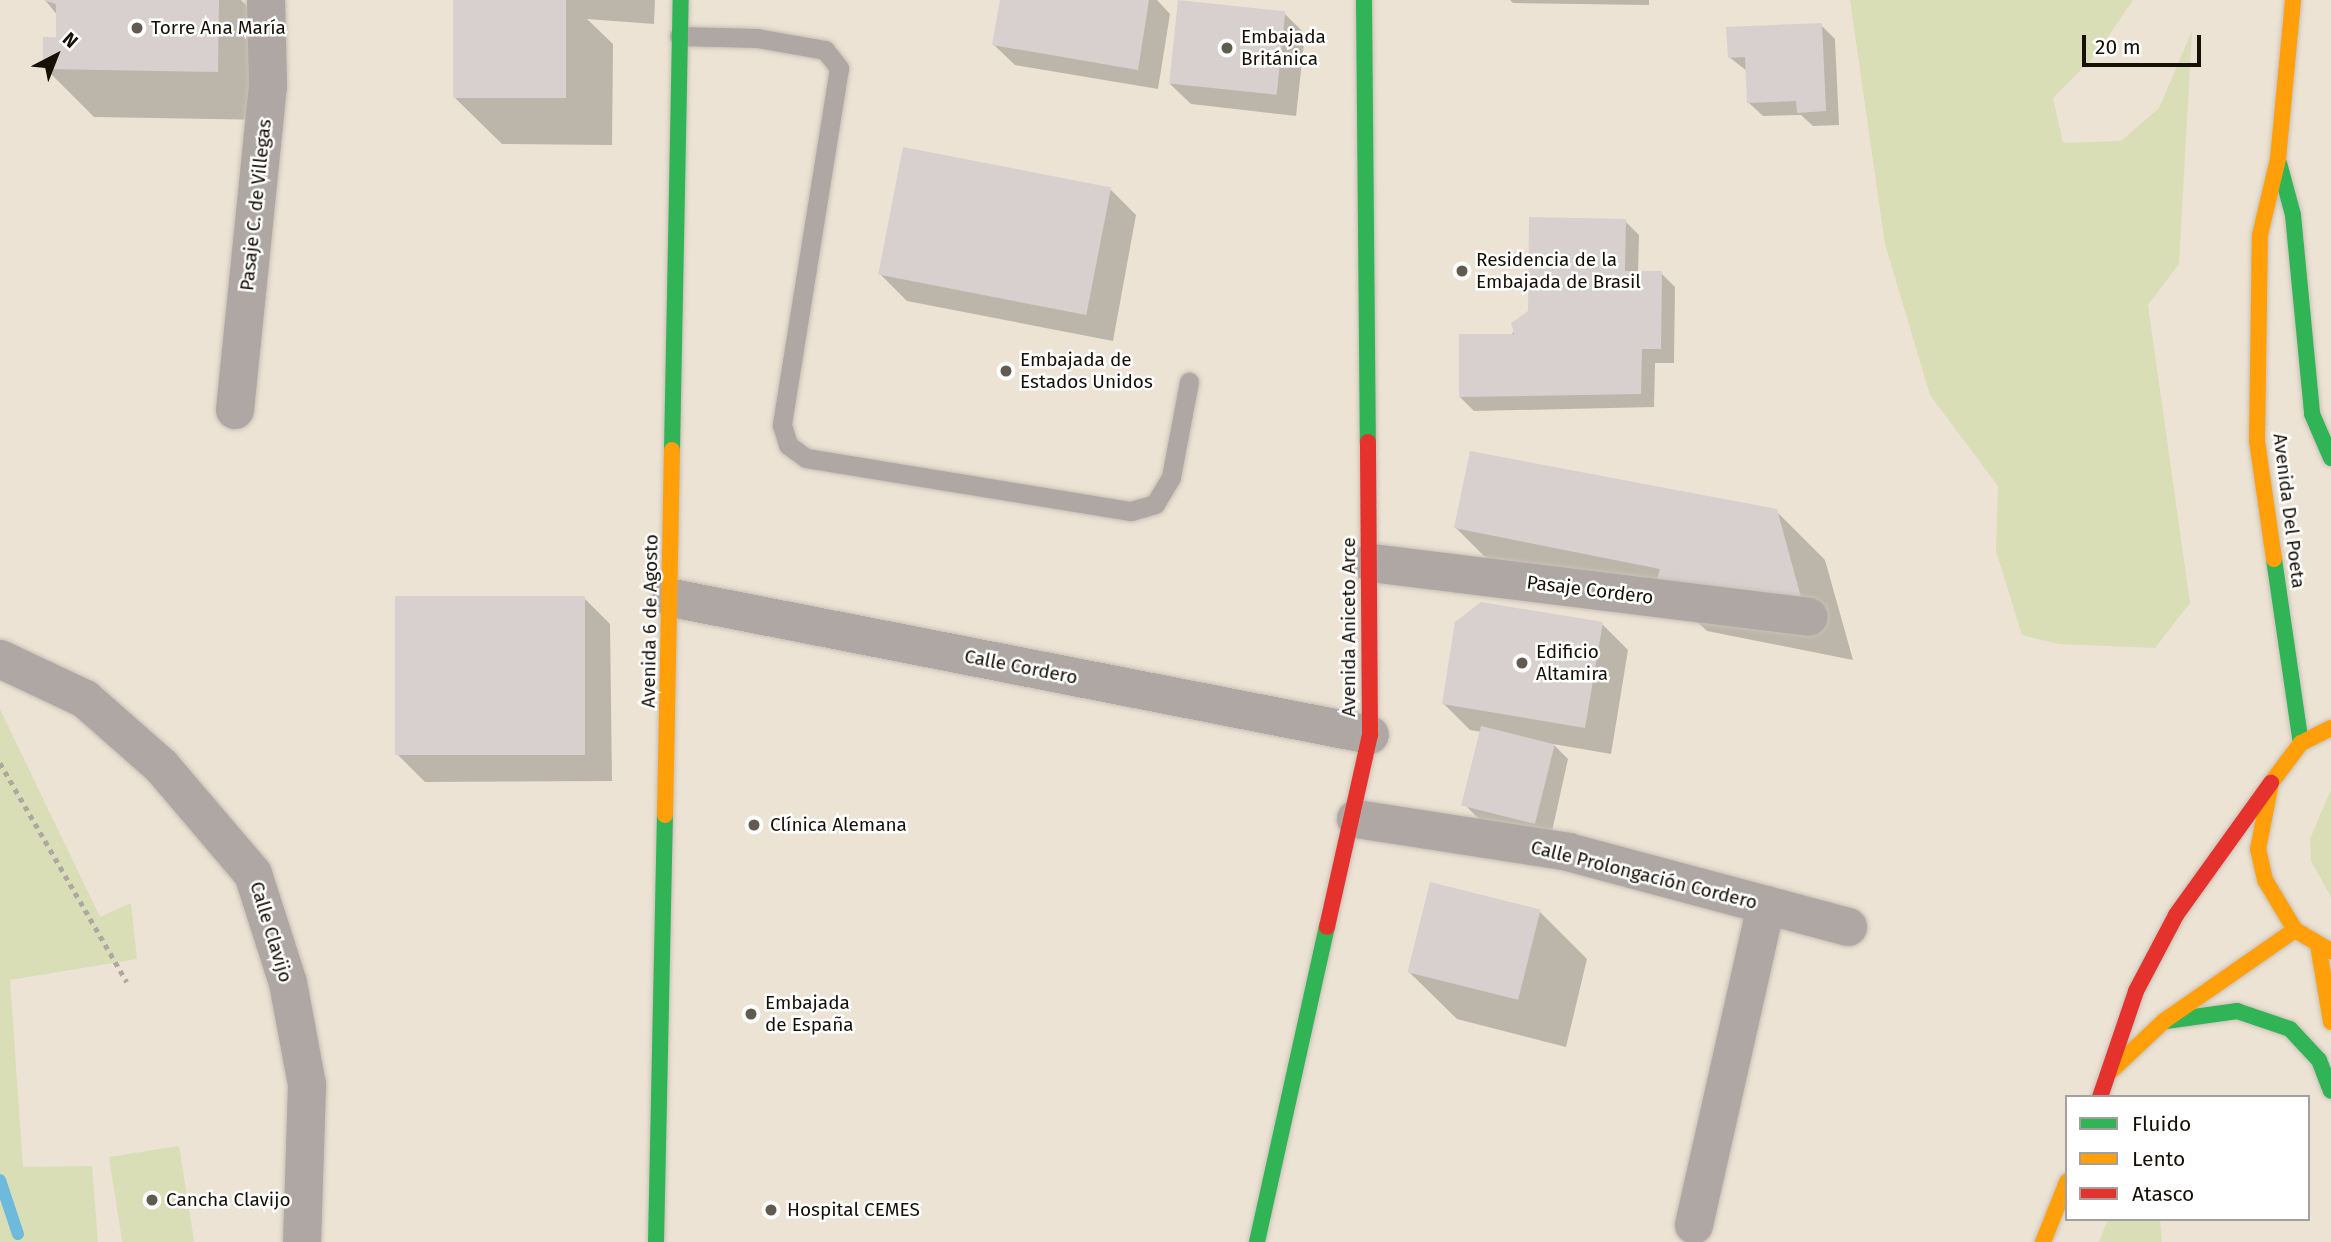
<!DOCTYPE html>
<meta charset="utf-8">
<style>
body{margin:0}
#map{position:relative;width:2331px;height:1242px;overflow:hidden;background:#ece3d4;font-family:"Fira Sans",sans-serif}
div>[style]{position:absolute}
.green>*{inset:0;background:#d9deb7;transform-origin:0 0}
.shadow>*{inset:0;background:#0003}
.stream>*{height:12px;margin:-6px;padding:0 6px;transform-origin:6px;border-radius:6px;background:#6dbadc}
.building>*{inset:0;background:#d7d0cf;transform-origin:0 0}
.path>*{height:4.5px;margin-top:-2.25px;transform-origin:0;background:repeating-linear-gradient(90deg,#aea8a2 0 5px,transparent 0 10px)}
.roads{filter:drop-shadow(0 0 2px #c8c0b6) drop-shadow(0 0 2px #c8c0b6)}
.lane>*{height:19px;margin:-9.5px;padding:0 9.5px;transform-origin:9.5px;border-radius:9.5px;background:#aea7a4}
.street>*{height:38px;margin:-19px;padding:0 19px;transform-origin:19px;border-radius:19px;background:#aea7a4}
.fast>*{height:16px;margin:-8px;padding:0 8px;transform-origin:8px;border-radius:8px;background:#30b455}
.slow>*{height:16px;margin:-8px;padding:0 8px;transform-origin:8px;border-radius:8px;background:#ff9f0a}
.jam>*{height:16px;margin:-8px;padding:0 8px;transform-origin:8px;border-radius:8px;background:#e5322d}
.dots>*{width:19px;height:19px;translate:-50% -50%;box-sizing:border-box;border:4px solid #fff;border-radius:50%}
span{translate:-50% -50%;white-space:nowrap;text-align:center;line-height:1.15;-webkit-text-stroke:5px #fff;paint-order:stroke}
.poi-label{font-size:19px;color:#161007}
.left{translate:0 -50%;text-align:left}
.street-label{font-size:19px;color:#161007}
.legend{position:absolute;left:2065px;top:1095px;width:245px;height:126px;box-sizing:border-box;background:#fff;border:2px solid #a29f9c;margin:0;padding:9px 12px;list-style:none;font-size:21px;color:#161007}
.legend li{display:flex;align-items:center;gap:14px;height:35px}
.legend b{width:35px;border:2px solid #a29f9c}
.north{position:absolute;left:21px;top:21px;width:70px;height:70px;-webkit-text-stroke:5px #fff;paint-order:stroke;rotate:42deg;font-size:19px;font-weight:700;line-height:28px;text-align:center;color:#161007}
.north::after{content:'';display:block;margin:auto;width:24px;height:32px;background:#161007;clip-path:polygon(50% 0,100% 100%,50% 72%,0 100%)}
.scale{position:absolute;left:2082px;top:35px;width:119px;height:32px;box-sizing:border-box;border:4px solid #161007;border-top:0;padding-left:9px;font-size:21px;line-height:24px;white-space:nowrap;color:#161007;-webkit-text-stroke:5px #fff;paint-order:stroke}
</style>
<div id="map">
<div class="green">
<div style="clip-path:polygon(1850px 0,2133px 0,2094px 57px,2053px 98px,2063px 143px,2121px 141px,2159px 108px,2192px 31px,2179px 264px,2148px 305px,2190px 603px,2155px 648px,2059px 644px,2022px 635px,1996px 551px,1998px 486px,1930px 395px,1885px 244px)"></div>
<div style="clip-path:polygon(0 709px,100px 917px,131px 903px,137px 959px,10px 980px,23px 1167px,92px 1166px,98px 1242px,0 1242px)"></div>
<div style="clip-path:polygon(2331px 789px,2331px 897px,2311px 861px,2310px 839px)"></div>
<div style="left:179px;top:1146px;width:97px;height:71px;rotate:81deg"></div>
<div style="clip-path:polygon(2108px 1219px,2160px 1219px,2162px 1242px,2099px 1242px)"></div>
</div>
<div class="shadow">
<div style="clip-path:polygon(45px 0,241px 0,268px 27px,267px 120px,94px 117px,45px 68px,58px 39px,58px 16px)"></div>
<div style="clip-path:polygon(455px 0,655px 0,654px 24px,587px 19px,613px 44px,612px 145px,502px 144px,454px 97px)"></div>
<div style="clip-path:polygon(1002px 0,1157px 0,1170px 14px,1158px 89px,1015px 65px,994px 45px)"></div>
<div style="clip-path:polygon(1510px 0,1649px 0,1649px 5px,1513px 3px)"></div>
<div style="clip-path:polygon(1284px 13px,1305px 34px,1296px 116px,1191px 104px,1170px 84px)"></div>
<div style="clip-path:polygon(1821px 25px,1835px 39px,1839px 125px,1813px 126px,1801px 115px,1763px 116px,1749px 103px,1747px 71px,1729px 57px)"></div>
<div style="clip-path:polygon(1110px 189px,1136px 215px,1113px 341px,907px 301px,881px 275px)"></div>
<div style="clip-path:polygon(1625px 221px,1639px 235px,1638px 273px,1661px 273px,1675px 287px,1674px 363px,1655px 363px,1654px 407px,1474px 411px,1460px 397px,1530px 312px)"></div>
<div style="clip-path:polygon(1776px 511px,1825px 560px,1853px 660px,1707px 631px,1688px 613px,1505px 577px,1456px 528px)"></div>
<div style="clip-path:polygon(584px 598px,610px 624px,612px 781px,425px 782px,398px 755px)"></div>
<div style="clip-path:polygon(1481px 604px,1602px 624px,1628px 650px,1611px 754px,1553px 744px,1568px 759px,1551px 836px,1479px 819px,1465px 805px,1482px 732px,1470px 730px,1444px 704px,1457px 623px)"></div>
<div style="clip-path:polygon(1540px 912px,1587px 959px,1566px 1047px,1457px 1019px,1409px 972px)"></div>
</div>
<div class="stream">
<div style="left:0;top:1180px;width:57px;rotate:71.6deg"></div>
</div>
<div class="building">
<div style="clip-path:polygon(43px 0,219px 0,218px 72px,43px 69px,43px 37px,56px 37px,56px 4px)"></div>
<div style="left:453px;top:0;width:113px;height:98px"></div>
<div style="clip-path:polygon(1000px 0,1149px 0,1138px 70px,992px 45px)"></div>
<div style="left:1178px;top:0;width:108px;height:84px;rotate:6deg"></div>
<div style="clip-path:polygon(1822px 23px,1826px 111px,1797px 113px,1796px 101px,1747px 103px,1745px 57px,1728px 58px,1726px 27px)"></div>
<div style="left:903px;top:147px;width:212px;height:130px;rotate:11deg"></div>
<div style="clip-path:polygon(1529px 217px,1626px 219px,1625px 271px,1662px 271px,1661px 349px,1642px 349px,1641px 394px,1459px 397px,1459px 334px,1514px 334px,1511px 323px,1528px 311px)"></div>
<div style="clip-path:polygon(1470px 451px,1777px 509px,1805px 612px,1656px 583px,1660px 569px,1454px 528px)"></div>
<div style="left:585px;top:596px;width:159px;height:190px;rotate:90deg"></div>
<div style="clip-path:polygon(1481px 602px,1603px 622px,1585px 728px,1442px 704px,1455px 622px)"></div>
<div style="left:1481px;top:726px;width:76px;height:82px;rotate:14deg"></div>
<div style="left:1430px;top:882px;width:114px;height:93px;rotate:14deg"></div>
</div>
<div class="path">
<div style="left:0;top:763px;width:253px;rotate:59.9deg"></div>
</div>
<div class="roads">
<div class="lane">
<div style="left:679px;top:36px;width:78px;rotate:1.5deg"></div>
<div style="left:757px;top:38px;width:69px;rotate:10deg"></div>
<div style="left:825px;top:50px;width:23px;rotate:52deg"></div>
<div style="left:839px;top:68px;width:362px;rotate:99.1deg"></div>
<div style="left:782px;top:425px;width:21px;rotate:73deg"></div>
<div style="left:788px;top:445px;width:22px;rotate:36deg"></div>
<div style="left:806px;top:458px;width:329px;rotate:9.3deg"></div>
<div style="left:1131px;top:511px;width:25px;rotate:-16deg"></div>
<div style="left:1155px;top:504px;width:31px;rotate:-59deg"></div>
<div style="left:1171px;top:477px;width:97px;rotate:-79.3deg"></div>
</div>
<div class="street">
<div style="left:235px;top:410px;width:326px;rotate:-84.2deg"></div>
<div style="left:268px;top:86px;width:86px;rotate:-91.3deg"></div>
<div style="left:1371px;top:563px;width:441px;rotate:7deg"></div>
<div style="left:672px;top:598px;width:711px;rotate:11.1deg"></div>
<div style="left:0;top:659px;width:94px;rotate:25.2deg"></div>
<div style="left:85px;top:699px;width:103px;rotate:41.4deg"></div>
<div style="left:162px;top:767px;width:140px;rotate:49.6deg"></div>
<div style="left:253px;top:874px;width:114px;rotate:72.2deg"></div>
<div style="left:288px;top:983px;width:104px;rotate:79.4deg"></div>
<div style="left:307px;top:1085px;width:157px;rotate:91.8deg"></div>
<div style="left:1356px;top:819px;width:215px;rotate:8.8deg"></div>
<div style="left:1568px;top:852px;width:290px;rotate:15deg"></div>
<div style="left:1694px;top:1225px;width:328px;rotate:-77.3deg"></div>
</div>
<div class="fast">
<div style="left:1364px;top:0;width:442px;rotate:89.5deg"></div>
<div style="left:2279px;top:163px;width:54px;rotate:74.9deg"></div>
<div style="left:2293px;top:215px;width:200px;rotate:84.5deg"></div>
<div style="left:2312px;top:414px;width:48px;rotate:66.6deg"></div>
<div style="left:672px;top:450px;width:450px;rotate:-88.9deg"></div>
<div style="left:2274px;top:559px;width:186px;rotate:81.7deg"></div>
<div style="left:2166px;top:1021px;width:72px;rotate:-8deg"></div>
<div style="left:2237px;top:1011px;width:56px;rotate:18.8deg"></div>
<div style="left:2290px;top:1029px;width:42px;rotate:46.9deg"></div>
<div style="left:2319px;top:1060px;width:33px;rotate:69deg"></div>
<div style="left:656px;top:1242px;width:427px;rotate:-88.8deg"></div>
<div style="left:1257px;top:1242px;width:323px;rotate:-77.5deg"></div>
</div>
<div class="slow">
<div style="left:2274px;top:559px;width:119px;rotate:-98.2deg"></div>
<div style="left:2257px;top:441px;width:206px;rotate:-89.2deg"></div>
<div style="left:2260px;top:235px;width:78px;rotate:-76.7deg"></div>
<div style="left:2278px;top:159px;width:160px;rotate:-84.6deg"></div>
<div style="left:2331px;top:728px;width:34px;rotate:153deg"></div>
<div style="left:2301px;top:743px;width:50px;rotate:126.9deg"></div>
<div style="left:2271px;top:783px;width:67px;rotate:101.1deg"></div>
<div style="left:2258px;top:849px;width:32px;rotate:77deg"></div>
<div style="left:2265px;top:880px;width:58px;rotate:59deg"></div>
<div style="left:2295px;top:930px;width:42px;rotate:30.3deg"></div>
<div style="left:665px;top:815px;width:365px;rotate:-88.9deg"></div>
<div style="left:2318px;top:945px;width:78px;rotate:80.4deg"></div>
<div style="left:2111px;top:1071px;width:73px;rotate:-43.3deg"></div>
<div style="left:2164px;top:1021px;width:160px;rotate:-34.8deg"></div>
<div style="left:2043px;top:1242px;width:65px;rotate:-68.2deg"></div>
</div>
<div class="jam">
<div style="left:1327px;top:927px;width:197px;rotate:-77.4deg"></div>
<div style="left:1370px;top:735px;width:293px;rotate:-90.4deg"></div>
<div style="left:2100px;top:1097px;width:112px;rotate:-71.2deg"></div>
<div style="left:2136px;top:991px;width:86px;rotate:-62.2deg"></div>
<div style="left:2176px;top:915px;width:163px;rotate:-54.3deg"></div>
</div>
</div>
<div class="dots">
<div style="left:137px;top:28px;background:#615a4f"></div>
<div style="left:1227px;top:48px;background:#615a4f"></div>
<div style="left:1462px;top:271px;background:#615a4f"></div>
<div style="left:1006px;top:371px;background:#615a4f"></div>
<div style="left:1522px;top:663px;background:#615a4f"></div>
<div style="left:754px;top:825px;background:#615a4f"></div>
<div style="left:751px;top:1014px;background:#615a4f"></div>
<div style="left:152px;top:1200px;background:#615a4f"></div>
<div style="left:771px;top:1210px;background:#615a4f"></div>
</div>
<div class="poi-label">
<span class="left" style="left:151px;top:28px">Torre Ana María</span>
<span class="left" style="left:1241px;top:48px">Embajada<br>Británica</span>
<span class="left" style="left:1476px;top:271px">Residencia de la<br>Embajada de Brasil</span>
<span class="left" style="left:1020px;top:371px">Embajada de<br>Estados Unidos</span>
<span class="left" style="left:1536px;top:663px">Edificio<br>Altamira</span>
<span class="left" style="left:770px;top:825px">Clínica Alemana</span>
<span class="left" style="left:765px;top:1014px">Embajada<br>de España</span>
<span class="left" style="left:166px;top:1200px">Cancha Clavijo</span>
<span class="left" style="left:787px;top:1210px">Hospital CEMES</span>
</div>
<div class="street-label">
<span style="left:256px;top:205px;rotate:-84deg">Pasaje C. de Villegas</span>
<span style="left:2289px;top:511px;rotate:83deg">Avenida Del Poeta</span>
<span style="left:1590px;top:590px;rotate:7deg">Pasaje Cordero</span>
<span style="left:650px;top:621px;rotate:-89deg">Avenida 6 de Agosto</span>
<span style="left:1349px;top:627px;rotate:-90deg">Avenida Aniceto Arce</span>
<span style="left:1021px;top:667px;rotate:11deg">Calle Cordero</span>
<span style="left:1644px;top:875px;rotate:14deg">Calle Prolongación Cordero</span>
<span style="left:271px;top:932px;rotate:73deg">Calle Clavijo</span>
</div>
<ul class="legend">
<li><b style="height:9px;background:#30b455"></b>Fluido</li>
<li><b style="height:9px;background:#ff9f0a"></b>Lento</li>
<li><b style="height:9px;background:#e5322d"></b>Atasco</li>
</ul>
<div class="north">N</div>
<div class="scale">20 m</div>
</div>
